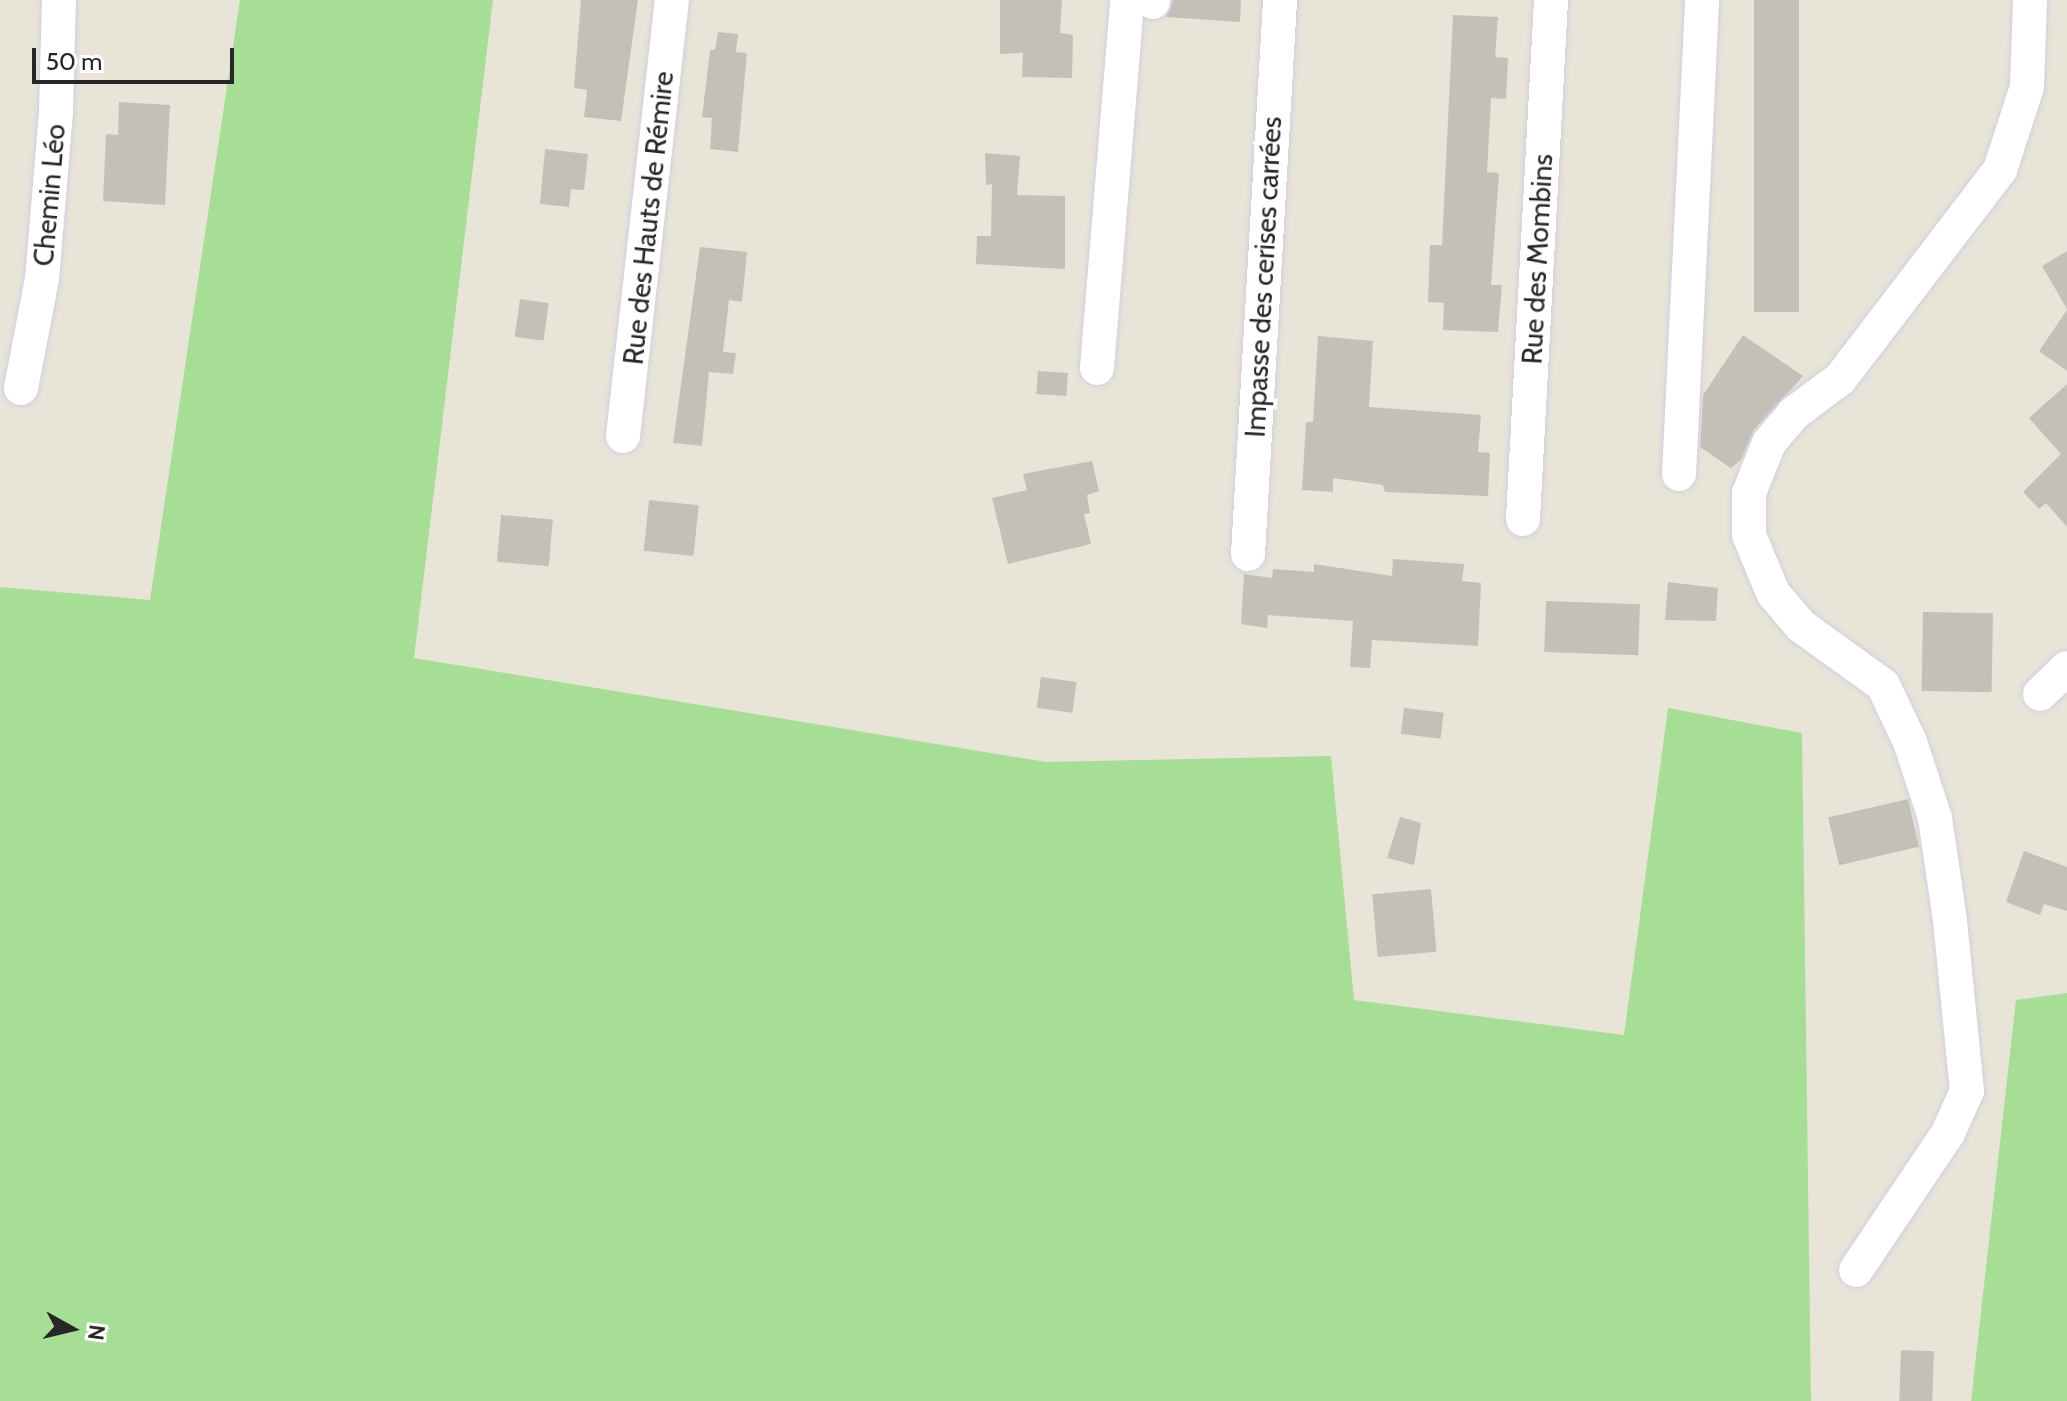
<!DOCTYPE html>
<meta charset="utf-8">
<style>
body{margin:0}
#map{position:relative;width:2067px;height:1401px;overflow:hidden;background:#e9e4d8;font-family:Cabin,sans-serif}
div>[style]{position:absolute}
.green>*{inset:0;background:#a7de96}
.building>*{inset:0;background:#c4c0b8;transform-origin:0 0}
.roads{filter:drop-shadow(0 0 2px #cecfe0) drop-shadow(0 0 2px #cecfe0)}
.minor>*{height:34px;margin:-17px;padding:0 17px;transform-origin:17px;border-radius:17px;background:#fff}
span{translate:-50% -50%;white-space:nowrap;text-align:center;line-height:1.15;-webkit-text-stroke:8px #fff;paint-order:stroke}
.street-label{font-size:28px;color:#272727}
.north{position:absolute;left:32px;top:1289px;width:80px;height:80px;-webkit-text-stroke:6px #fff;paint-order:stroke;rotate:98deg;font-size:22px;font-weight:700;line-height:32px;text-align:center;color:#272727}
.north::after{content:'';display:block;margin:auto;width:28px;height:36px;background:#272727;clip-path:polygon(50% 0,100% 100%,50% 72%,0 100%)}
.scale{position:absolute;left:32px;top:48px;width:202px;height:36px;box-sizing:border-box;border:4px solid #272727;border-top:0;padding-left:10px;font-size:24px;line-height:28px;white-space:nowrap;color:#272727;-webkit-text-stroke:6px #fff;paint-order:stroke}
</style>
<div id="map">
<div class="green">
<div style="clip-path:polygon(240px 0,493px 0,414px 658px,1046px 762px,1331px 756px,1354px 1000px,1624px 1035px,1668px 708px,1802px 733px,1811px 1401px,0 1401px,0 587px,150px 600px)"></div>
<div style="clip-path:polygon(2067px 993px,2067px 1401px,1971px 1401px,2016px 1000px)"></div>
</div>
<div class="building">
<div style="clip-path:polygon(581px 0,638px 0,621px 121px,584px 117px,587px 90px,574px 88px)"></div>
<div style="clip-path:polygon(1000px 0,1062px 0,1060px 33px,1073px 35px,1072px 78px,1022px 77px,1023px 53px,1000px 54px)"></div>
<div style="clip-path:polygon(1173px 0,1241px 0,1240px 22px,1166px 17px)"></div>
<div style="left:1754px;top:0;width:45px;height:312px"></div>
<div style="clip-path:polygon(1453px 15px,1498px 17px,1495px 57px,1508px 58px,1506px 99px,1491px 98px,1487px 172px,1499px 173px,1491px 285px,1502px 285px,1498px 332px,1443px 330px,1444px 303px,1428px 302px,1430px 245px,1442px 245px)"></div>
<div style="clip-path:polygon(718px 32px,738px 34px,736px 52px,747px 53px,738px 152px,710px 149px,712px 118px,702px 117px,710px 50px,715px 50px)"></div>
<div style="clip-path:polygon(119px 102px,170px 105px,165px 205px,103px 201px,106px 134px,118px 135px)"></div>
<div style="clip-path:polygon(545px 149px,588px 154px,584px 190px,571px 189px,569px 207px,540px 204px)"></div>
<div style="clip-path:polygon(985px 153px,1020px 156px,1017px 195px,1065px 196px,1065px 269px,976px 264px,977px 236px,991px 236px,992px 184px,986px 185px)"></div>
<div style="clip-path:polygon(700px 247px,747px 252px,742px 302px,729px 300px,723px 352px,736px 353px,733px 374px,709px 372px,702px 446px,673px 443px)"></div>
<div style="clip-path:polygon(2067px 251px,2067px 309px,2042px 266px)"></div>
<div style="left:520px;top:299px;width:29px;height:38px;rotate:8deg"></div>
<div style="clip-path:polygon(2067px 310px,2067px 371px,2039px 351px)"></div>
<div style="clip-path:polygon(1743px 335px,1803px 376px,1754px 430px,1741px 460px,1731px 468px,1700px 447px,1703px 395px)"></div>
<div style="clip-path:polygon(1318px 336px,1373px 341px,1369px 407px,1481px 415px,1478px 452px,1490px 453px,1488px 496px,1385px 492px,1383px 485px,1333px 478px,1333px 492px,1302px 490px,1306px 422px,1313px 422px)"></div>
<div style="left:1038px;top:371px;width:30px;height:23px;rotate:4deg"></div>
<div style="clip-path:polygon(2067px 384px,2067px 527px,2046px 503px,2039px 509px,2023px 492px,2061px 454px,2029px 418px)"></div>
<div style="clip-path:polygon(1092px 461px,1099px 491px,1087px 495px,1090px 513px,1084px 514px,1091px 544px,1008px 564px,992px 498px,1027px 490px,1023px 474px)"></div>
<div style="left:649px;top:500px;width:50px;height:51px;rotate:6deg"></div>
<div style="left:501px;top:515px;width:52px;height:47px;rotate:5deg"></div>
<div style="clip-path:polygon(1393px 559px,1464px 564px,1462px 581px,1481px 583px,1478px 646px,1372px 640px,1370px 668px,1350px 667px,1353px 621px,1268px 615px,1267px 628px,1241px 624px,1244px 574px,1272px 578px,1273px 569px,1314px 572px,1314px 564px,1392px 576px)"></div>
<div style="clip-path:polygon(1668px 582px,1718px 588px,1716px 621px,1665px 620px)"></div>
<div style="left:1546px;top:601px;width:94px;height:51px;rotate:2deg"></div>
<div style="left:1923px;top:612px;width:70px;height:79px;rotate:1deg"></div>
<div style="left:1041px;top:677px;width:36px;height:31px;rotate:8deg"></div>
<div style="left:1404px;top:708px;width:40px;height:26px;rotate:7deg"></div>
<div style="left:1908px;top:799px;width:49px;height:82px;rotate:77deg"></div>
<div style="clip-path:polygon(1400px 817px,1421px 823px,1414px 865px,1387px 858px)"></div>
<div style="clip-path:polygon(2024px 851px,2067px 867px,2067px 911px,2044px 904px,2040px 915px,2006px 902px)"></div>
<div style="left:1431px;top:889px;width:63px;height:59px;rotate:85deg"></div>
<div style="left:1901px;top:1350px;width:33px;height:51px;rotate:2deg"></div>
</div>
<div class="roads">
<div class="minor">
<div style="left:1153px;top:2px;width:2px;rotate:-90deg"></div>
<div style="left:1097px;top:368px;width:369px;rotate:-85.3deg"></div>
<div style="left:21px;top:388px;width:111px;rotate:-79.1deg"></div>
<div style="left:42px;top:279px;width:167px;rotate:-85.2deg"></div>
<div style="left:56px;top:113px;width:113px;rotate:-88.5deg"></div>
<div style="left:623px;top:436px;width:439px;rotate:-83.6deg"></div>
<div style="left:1679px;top:474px;width:475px;rotate:-87.2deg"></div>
<div style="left:1523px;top:519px;width:520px;rotate:-86.91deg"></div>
<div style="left:1248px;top:554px;width:555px;rotate:-86.69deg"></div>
<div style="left:2040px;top:694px;width:37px;rotate:-44deg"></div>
<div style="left:1856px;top:1270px;width:165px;rotate:-56.1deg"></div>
<div style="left:1948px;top:1133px;width:46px;rotate:-65.7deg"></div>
<div style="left:1967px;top:1091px;width:172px;rotate:-95.7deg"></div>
<div style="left:1950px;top:920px;width:103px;rotate:-98.4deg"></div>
<div style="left:1935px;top:818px;width:80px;rotate:-108.2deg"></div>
<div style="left:1910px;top:742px;width:63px;rotate:-115.3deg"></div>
<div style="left:1883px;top:685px;width:101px;rotate:-144.3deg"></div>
<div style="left:1801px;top:626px;width:43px;rotate:-130.3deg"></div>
<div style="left:1773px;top:593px;width:63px;rotate:-112.5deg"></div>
<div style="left:1749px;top:535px;width:42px;rotate:-90deg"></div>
<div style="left:1749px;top:493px;width:54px;rotate:-68.2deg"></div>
<div style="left:1769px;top:443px;width:38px;rotate:-50deg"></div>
<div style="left:1793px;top:414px;width:59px;rotate:-36.7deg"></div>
<div style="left:1840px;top:379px;width:263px;rotate:-52.6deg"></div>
<div style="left:2000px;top:170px;width:87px;rotate:-72deg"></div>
<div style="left:2027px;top:87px;width:87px;rotate:-88deg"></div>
</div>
</div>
<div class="street-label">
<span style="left:49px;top:195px;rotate:-85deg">Chemin Léo</span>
<span style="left:648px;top:218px;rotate:-84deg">Rue des Hauts de Rémire</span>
<span style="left:1537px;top:259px;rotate:-87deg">Rue des Mombins</span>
<span style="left:1263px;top:277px;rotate:-87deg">Impasse des cerises carrées</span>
</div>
<div class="north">N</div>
<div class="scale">50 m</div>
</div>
